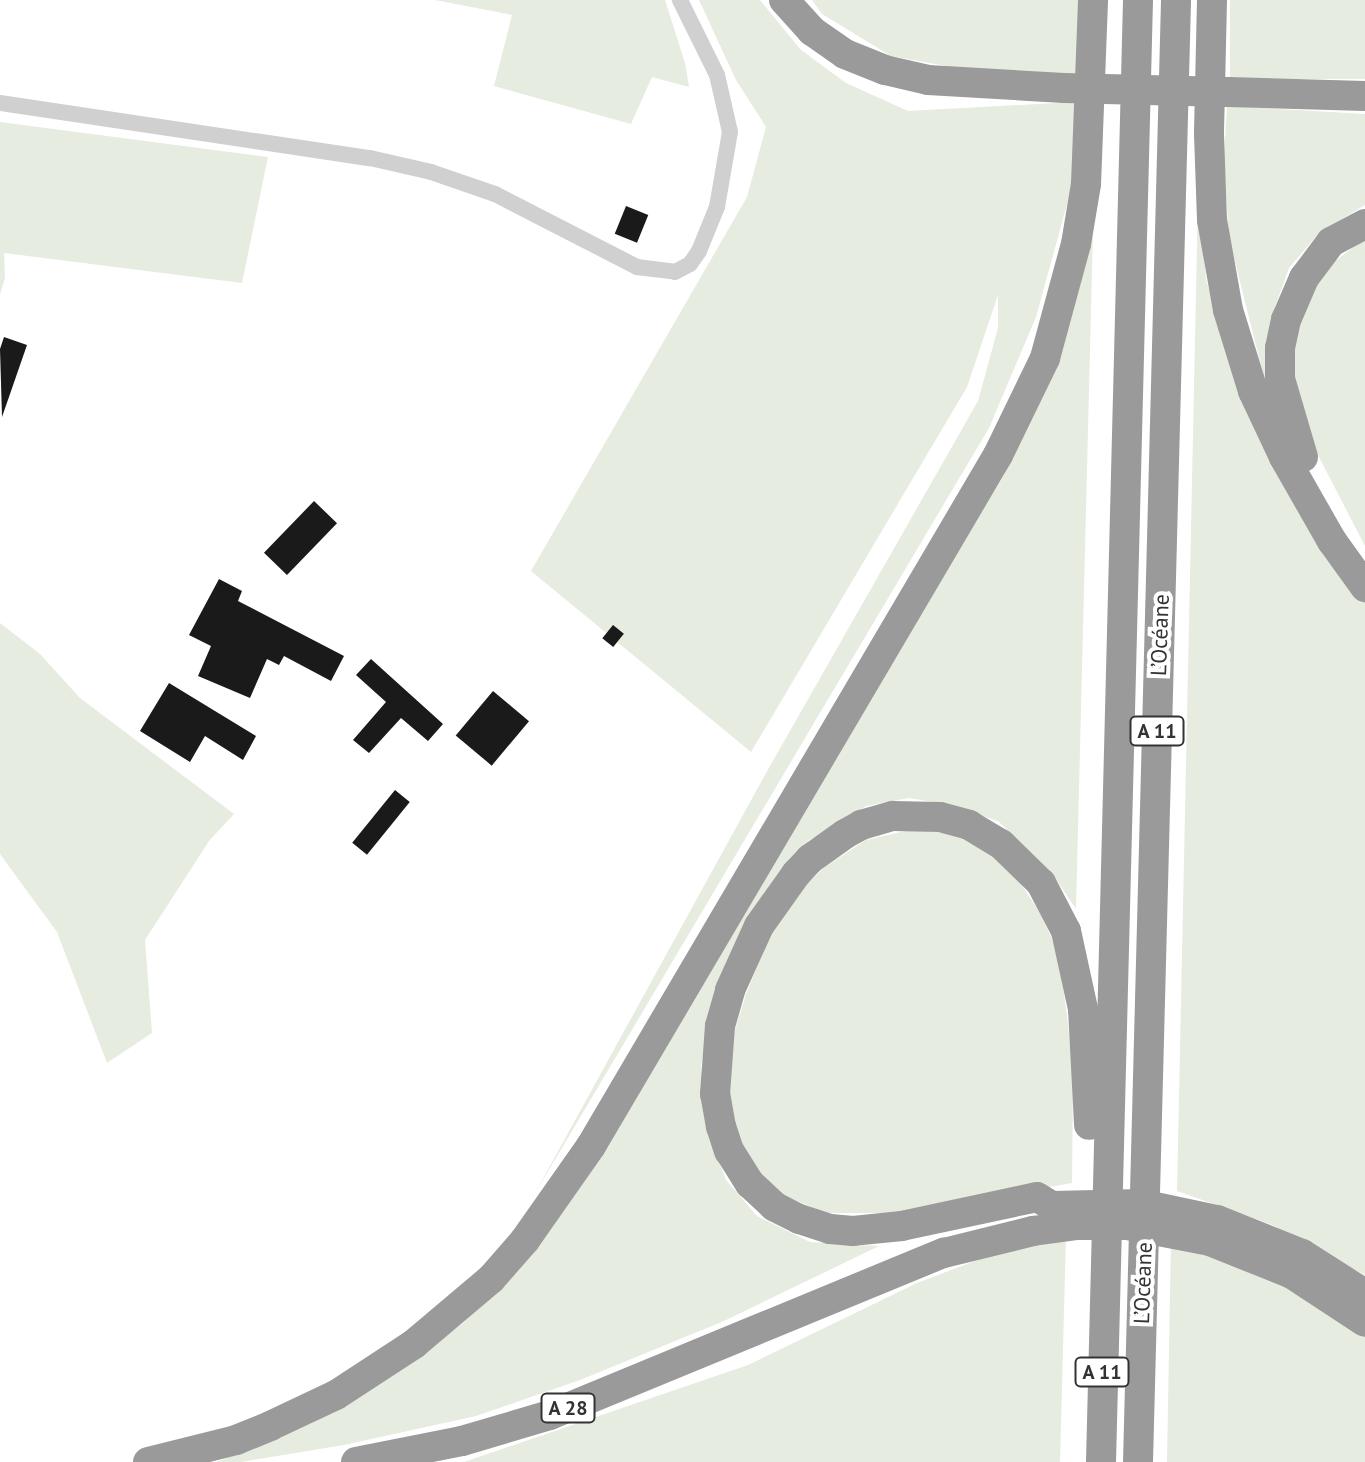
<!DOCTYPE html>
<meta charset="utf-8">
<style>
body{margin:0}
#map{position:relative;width:1365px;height:1462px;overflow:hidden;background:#fff;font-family:"PT Sans",sans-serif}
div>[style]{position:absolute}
.green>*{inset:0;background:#e6ecdf;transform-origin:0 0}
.building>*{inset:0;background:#1a1a1a;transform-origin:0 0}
.minor>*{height:16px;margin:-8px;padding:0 8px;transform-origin:8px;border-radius:8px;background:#d0d0d0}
.motorway>*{height:30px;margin:-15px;padding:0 15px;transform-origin:15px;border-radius:15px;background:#9a9a9a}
.motorway-bridge>*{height:30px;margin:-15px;padding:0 15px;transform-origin:15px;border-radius:15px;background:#9a9a9a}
span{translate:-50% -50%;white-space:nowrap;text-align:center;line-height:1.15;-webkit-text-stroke:8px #fff;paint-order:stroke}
.shield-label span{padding:2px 6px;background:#fff;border:2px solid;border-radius:6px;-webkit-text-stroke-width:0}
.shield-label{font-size:20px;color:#333;font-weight:700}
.street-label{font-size:22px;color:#333}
</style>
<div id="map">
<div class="green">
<div style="clip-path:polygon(435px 0,665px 0,685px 63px,689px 87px,652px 77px,631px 124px,494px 86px,512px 15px)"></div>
<div style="clip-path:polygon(699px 0,760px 0,801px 50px,846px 83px,908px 111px,1075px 102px,1074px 179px,1036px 317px,989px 428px,534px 1195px,766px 773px,978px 401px,998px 328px,998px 295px,967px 387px,751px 752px,531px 571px,747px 197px,766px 127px,736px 80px)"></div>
<div style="clip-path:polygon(812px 0,1083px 0,1081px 75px,963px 69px,891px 56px,822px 14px)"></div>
<div style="left:1230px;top:0;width:135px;height:79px"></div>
<div style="clip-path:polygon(1227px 106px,1365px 114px,1365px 205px,1320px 232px,1289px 268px,1275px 307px,1270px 359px,1271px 405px,1229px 238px,1224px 158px)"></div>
<div style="clip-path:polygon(0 122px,268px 157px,242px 283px,4px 253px,5px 278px,0 294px)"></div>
<div style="clip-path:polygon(1094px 190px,1076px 909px,1051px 872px,998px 821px,950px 805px,909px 798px,866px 806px,808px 841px,778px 876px,715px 994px,701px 1065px,704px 1118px,726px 1180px,757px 1216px,810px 1242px,879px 1246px,724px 1321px,580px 1380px,476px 1416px,344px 1445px,241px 1462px,217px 1462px,294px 1430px,376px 1386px,462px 1324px,516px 1269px,1003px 477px,1049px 377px,1080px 287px)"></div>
<div style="clip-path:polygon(1198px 198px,1206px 279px,1231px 366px,1365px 599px,1365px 1275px,1270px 1224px,1177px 1191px)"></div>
<div style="clip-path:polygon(1365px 238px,1365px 546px,1305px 430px,1292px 363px,1296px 327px,1308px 294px,1329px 266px)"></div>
<div style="clip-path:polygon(0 623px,40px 654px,80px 698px,234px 814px,209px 841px,145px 940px,152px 1033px,107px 1063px,57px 932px,0 854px)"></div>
<div style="clip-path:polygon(914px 829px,957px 835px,990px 851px,1014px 873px,1040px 913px,1058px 952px,1067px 1016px,1073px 1073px,1072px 1183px,904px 1213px,825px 1213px,772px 1190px,740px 1146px,729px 1105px,729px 1050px,746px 994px,767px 943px,794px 895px,825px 867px,866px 840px)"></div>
<div style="clip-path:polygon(1066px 1235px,1060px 1462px,464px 1462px,748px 1365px,917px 1283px,1033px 1239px)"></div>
<div style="clip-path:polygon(1171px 1240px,1233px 1257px,1365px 1333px,1365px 1462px,1167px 1462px)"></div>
</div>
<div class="building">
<div style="left:626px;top:206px;width:24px;height:30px;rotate:22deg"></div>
<div style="clip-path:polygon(4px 337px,27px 345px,2px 417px,0 349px)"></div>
<div style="left:314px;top:501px;width:32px;height:72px;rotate:44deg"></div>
<div style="clip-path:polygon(219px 579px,242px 591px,238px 601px,344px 656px,331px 681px,284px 656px,279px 665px,267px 659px,250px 698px,198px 676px,211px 646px,189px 635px)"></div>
<div style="left:613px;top:625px;width:14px;height:17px;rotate:39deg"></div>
<div style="clip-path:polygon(371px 659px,443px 724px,428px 741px,401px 718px,369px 753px,353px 740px,386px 702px,356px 675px)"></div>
<div style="clip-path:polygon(169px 683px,256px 736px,243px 760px,205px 736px,190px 762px,140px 731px)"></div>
<div style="left:493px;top:691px;width:47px;height:58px;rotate:40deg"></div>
<div style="left:395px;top:790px;width:19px;height:68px;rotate:39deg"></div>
</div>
<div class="minor">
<div style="left:0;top:103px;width:374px;rotate:8.5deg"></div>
<div style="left:370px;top:158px;width:63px;rotate:12.9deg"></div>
<div style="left:431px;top:172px;width:68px;rotate:19deg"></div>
<div style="left:495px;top:194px;width:160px;rotate:27.2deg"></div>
<div style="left:637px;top:267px;width:38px;rotate:7deg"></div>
<div style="left:675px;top:272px;width:17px;rotate:-28deg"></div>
<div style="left:690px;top:264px;width:16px;rotate:-55deg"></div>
<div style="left:699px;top:251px;width:48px;rotate:-67.8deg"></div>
<div style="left:717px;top:207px;width:76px;rotate:-80.2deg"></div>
<div style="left:730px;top:132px;width:58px;rotate:-102.8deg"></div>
<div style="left:717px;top:75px;width:84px;rotate:-116.3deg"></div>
</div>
<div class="motorway">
<div style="left:784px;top:0;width:42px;rotate:47.9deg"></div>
<div style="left:812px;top:31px;width:40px;rotate:34.9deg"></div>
<div style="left:845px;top:54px;width:43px;rotate:21.8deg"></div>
<div style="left:885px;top:70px;width:44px;rotate:13.1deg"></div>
<div style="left:928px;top:80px;width:136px;rotate:3.4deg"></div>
<div style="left:1212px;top:0;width:134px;rotate:91.3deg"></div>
<div style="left:1209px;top:134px;width:86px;rotate:88deg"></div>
<div style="left:1212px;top:220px;width:91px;rotate:79.9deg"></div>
<div style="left:1228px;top:310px;width:85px;rotate:72.8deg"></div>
<div style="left:1253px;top:391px;width:73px;rotate:64.8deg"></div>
<div style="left:1284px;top:457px;width:97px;rotate:60.3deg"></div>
<div style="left:1332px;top:541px;width:57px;rotate:54.3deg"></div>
<div style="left:1228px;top:92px;width:137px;rotate:1.7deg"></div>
<div style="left:1303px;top:457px;width:81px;rotate:-106.4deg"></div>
<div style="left:1280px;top:379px;width:31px;rotate:-90deg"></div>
<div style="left:1280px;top:348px;width:29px;rotate:-78deg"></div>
<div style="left:1286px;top:320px;width:46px;rotate:-66.8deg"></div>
<div style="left:1304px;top:278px;width:45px;rotate:-53.1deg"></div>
<div style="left:1331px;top:242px;width:38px;rotate:-28deg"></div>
<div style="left:1052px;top:1206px;width:17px;rotate:-149deg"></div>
<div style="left:1037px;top:1197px;width:138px;rotate:167.9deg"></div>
<div style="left:902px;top:1226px;width:49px;rotate:174.2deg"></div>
<div style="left:853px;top:1231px;width:23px;rotate:-175deg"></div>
<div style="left:830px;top:1229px;width:33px;rotate:-162deg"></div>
<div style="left:799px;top:1219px;width:28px;rotate:-153deg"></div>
<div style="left:774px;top:1206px;width:33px;rotate:-137deg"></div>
<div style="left:750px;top:1184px;width:39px;rotate:-122deg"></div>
<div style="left:729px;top:1151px;width:25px;rotate:-108deg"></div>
<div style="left:721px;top:1127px;width:34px;rotate:-100deg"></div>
<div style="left:715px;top:1094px;width:68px;rotate:-85.8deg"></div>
<div style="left:720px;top:1026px;width:37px;rotate:-74deg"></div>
<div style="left:730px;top:990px;width:70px;rotate:-65.6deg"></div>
<div style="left:759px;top:926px;width:64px;rotate:-54.6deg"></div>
<div style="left:796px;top:874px;width:21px;rotate:-47deg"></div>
<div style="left:810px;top:859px;width:43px;rotate:-35.5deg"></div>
<div style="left:845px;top:834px;width:18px;rotate:-29deg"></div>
<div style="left:861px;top:825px;width:33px;rotate:-16deg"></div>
<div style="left:893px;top:816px;width:47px;rotate:1.2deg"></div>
<div style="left:940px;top:817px;width:30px;rotate:15deg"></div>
<div style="left:969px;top:825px;width:37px;rotate:31deg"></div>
<div style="left:1001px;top:844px;width:56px;rotate:44.3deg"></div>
<div style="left:1041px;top:883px;width:54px;rotate:62.5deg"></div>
<div style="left:1066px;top:931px;width:80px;rotate:77.7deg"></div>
<div style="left:1083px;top:1009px;width:116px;rotate:87deg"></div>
<div style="left:1217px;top:1220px;width:92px;rotate:21.8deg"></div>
<div style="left:1302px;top:1254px;width:75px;rotate:32.4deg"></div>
<div style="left:1210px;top:1241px;width:88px;rotate:21.9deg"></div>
<div style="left:1292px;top:1274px;width:87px;rotate:33.3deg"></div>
<div style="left:148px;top:1462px;width:91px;rotate:-14deg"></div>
<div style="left:236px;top:1440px;width:37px;rotate:-22deg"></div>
<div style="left:270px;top:1426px;width:73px;rotate:-25.2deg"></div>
<div style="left:336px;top:1395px;width:93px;rotate:-33.2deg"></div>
<div style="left:414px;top:1344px;width:101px;rotate:-40.2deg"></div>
<div style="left:491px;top:1279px;width:52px;rotate:-48.9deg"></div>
<div style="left:525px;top:1240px;width:115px;rotate:-54.9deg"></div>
<div style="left:591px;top:1146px;width:802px;rotate:-59.5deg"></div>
<div style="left:998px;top:455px;width:108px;rotate:-64.1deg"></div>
<div style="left:1045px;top:358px;width:118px;rotate:-74.8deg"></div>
<div style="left:1076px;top:244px;width:61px;rotate:-80.5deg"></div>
<div style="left:1086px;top:184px;width:184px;rotate:-87.8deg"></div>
<div style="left:356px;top:1462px;width:108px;rotate:-11.2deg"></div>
<div style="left:462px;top:1441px;width:92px;rotate:-16.5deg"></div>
<div style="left:550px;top:1415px;width:426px;rotate:-22.4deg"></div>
<div style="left:944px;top:1253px;width:92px;rotate:-13.9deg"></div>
<div style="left:1101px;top:1462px;width:1462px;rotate:-88.55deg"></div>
<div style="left:1138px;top:1462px;width:1462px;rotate:-88.51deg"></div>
</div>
<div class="motorway-bridge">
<div style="left:1064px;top:88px;width:164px;rotate:1.4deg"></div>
<div style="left:1052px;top:1206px;width:89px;rotate:-1.3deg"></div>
<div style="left:1141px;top:1204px;width:78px;rotate:11.9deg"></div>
<div style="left:1033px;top:1231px;width:43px;rotate:-7.9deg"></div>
<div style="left:1076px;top:1225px;width:51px"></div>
<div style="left:1127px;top:1225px;width:85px;rotate:10.9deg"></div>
</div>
<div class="shield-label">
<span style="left:1157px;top:731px">A 11</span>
<span style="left:1102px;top:1372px">A 11</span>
<span style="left:568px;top:1408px">A 28</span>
</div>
<div class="street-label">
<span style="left:1160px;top:635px;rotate:-88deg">L’Océane</span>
<span style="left:1143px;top:1283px;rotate:-88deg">L’Océane</span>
</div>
</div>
